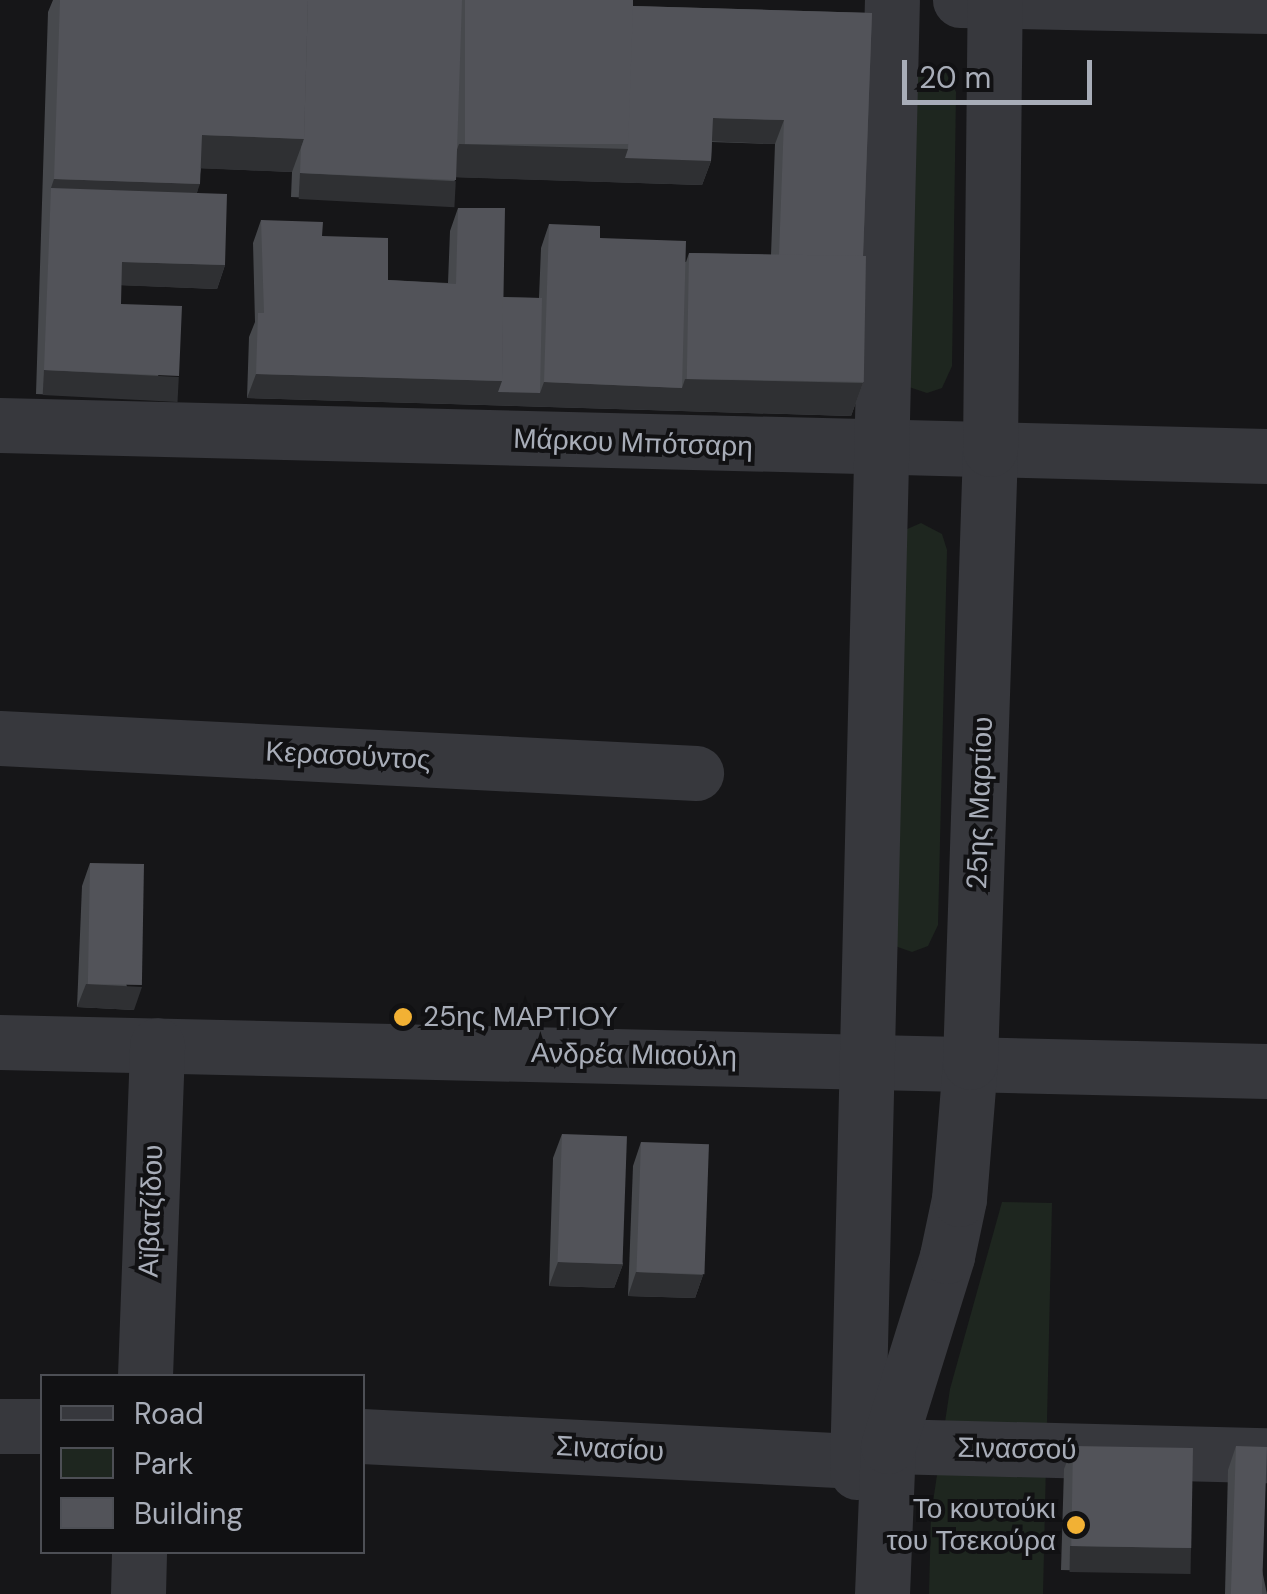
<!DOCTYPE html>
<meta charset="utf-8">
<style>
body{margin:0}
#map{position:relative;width:1267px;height:1594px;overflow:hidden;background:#161618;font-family:"DM Sans",sans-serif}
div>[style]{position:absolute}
.green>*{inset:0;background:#1e261f}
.minor>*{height:55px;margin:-27.5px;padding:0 27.5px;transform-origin:27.5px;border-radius:27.5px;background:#37383d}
.wall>*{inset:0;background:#47494d}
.shaded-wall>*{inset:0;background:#2f3033;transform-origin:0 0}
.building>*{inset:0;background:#525359;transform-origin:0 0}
.dots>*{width:28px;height:28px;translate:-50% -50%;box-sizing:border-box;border:5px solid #111113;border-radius:50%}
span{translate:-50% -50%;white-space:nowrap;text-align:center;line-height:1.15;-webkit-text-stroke:8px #111113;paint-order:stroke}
.street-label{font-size:28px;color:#a8adb8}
.poi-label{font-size:28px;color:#a8adb8}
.left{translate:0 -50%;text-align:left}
.right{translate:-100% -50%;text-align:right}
.legend{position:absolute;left:40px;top:1374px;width:325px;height:180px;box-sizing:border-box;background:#111113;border:2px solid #4d4f55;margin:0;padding:12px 18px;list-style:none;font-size:30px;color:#a8adb8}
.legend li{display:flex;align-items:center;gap:20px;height:50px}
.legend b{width:50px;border:2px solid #4d4f55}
.scale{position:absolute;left:902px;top:60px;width:190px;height:45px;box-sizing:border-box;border:5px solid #a8adb8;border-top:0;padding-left:12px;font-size:30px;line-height:35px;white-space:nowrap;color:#a8adb8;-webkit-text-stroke:8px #111113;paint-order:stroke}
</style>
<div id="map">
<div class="green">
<div style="clip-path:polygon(929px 67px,945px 71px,956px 92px,952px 366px,942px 388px,927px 393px,909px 387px,913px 73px)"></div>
<div style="clip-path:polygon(921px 523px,942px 534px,947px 550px,938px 925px,928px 946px,912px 952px,895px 946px,905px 530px)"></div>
<div style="clip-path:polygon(1002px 1202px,1052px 1203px,1043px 1594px,929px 1594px,931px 1515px,950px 1389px)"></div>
</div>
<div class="minor">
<div style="left:960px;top:0;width:307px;rotate:1.1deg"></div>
<div style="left:0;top:425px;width:1267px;rotate:1.4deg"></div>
<div style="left:0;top:738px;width:697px;rotate:2.88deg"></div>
<div style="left:0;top:1042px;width:1267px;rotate:1.31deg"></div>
<div style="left:145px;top:1376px;width:331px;rotate:-87.9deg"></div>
<div style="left:0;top:1426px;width:42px"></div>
<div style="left:362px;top:1436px;width:496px;rotate:2.9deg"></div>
<div style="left:888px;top:1446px;width:379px;rotate:1.4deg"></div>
<div style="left:857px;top:1472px;width:1472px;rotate:-88.64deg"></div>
<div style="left:138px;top:1594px;width:42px;rotate:-88.6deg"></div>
<div style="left:882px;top:1594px;width:148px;rotate:-87.7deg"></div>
<div style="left:888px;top:1446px;width:199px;rotate:-72.7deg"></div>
<div style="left:947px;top:1256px;width:58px;rotate:-78.1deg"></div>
<div style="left:959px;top:1199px;width:137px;rotate:-85.4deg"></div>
<div style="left:970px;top:1062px;width:613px;rotate:-88.13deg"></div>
<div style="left:990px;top:449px;width:449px;rotate:-89.4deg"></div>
</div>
<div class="wall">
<div style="clip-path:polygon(53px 0,633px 0,633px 6px,872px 13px,863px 257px,863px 383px,851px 416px,247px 398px,249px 337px,255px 322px,253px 243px,261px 220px,322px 236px,388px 280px,448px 283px,450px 231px,458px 208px,503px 297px,539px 298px,541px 248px,549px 224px,686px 262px,689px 253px,771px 255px,775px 144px,712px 142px,711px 161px,702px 185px,456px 177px,447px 204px,291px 197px,292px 172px,201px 168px,197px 193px,225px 265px,217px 289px,121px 285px,121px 304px,171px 400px,36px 394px,48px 12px)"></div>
<div style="clip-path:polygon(90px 863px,134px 1010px,77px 1007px,82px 886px)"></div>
<div style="clip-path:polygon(562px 1134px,623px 1264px,614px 1288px,549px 1286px,553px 1158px)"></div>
<div style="clip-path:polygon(641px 1142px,703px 1275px,695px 1298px,628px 1296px,633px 1166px)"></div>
<div style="clip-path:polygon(1073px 1446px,1191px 1549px,1182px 1573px,1061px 1570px,1064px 1469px)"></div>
<div style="clip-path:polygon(1236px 1446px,1267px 1594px,1225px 1594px,1228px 1470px)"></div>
</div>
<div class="shaded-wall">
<div style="clip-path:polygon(713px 118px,784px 120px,775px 144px,704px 141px)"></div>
<div style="clip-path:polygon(202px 135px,304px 139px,292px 172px,190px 168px)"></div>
<div style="clip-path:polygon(459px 144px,628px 149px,711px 161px,702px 185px,447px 177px)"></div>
<div style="left:300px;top:173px;width:156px;height:26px;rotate:3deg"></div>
<div style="clip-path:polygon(54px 179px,200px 184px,188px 217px,51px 188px)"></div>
<div style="clip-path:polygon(122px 262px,225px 265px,217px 289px,114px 285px)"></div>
<div style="left:44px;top:370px;width:135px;height:25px;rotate:3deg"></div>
<div style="clip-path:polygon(256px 374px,502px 381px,540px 393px,544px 382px,682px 388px,685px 379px,863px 383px,851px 416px,247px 398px)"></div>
<div style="clip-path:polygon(86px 984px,142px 987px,134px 1010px,77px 1007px)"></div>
<div style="clip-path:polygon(558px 1262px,623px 1264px,614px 1288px,549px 1286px)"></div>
<div style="clip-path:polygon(636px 1272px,703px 1275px,695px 1298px,628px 1296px)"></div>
<div style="left:1070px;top:1546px;width:121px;height:26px;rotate:1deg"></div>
</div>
<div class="building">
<div style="clip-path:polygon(60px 0,308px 0,304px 139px,202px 135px,200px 184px,54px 179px)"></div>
<div style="clip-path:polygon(308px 0,462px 0,456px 180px,300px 173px,301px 148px,304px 139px)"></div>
<div style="left:465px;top:0;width:168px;height:144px"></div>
<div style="clip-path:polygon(633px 6px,872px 13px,863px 257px,779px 255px,784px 120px,713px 118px,711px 161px,625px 158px,628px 149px)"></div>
<div style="clip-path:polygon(51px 188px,227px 194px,225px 265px,122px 262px,121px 304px,182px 306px,179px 376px,44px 370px)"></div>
<div style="clip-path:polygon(458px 208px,505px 208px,502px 381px,256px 374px,258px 313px,264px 313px,261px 220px,323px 222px,322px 236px,388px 238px,388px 280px,456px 284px)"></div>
<div style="clip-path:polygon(549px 224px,600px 226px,600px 238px,686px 241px,682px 388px,544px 382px)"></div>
<div style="left:689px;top:253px;width:177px;height:126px;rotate:1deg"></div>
<div style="clip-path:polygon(503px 297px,542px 298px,540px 393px,498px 392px,502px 381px)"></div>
<div style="left:90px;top:863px;width:54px;height:121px;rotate:1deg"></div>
<div style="left:562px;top:1134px;width:65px;height:128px;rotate:2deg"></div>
<div style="left:641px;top:1142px;width:68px;height:130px;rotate:2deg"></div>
<div style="left:1073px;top:1446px;width:120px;height:100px;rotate:1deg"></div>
<div style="left:1236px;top:1446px;width:31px;height:148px;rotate:2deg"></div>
</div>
<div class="dots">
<div style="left:403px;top:1017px;background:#f2b134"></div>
<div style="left:1076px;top:1525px;background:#f2b134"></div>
</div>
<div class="street-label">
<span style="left:633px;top:443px;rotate:2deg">Μάρκου Μπότσαρη</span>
<span style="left:348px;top:756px;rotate:3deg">Κερασούντος</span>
<span style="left:980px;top:803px;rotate:-88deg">25ης Μαρτίου</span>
<span style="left:634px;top:1055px;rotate:1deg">Ανδρέα Μιαούλη</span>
<span style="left:151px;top:1211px;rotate:-88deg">Αϊβατζίδου</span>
<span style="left:610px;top:1449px;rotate:3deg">Σινασίου</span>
<span style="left:1017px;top:1449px;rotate:1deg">Σινασσού</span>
</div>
<div class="poi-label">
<span class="left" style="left:423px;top:1017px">25ης ΜΑΡΤΙΟΥ</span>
<span class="right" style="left:1056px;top:1525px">Το κουτούκι<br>του Τσεκούρα</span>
</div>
<ul class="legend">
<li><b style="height:12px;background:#37383d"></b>Road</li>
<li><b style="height:28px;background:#1e261f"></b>Park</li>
<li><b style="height:28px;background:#525359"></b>Building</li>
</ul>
<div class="scale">20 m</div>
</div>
